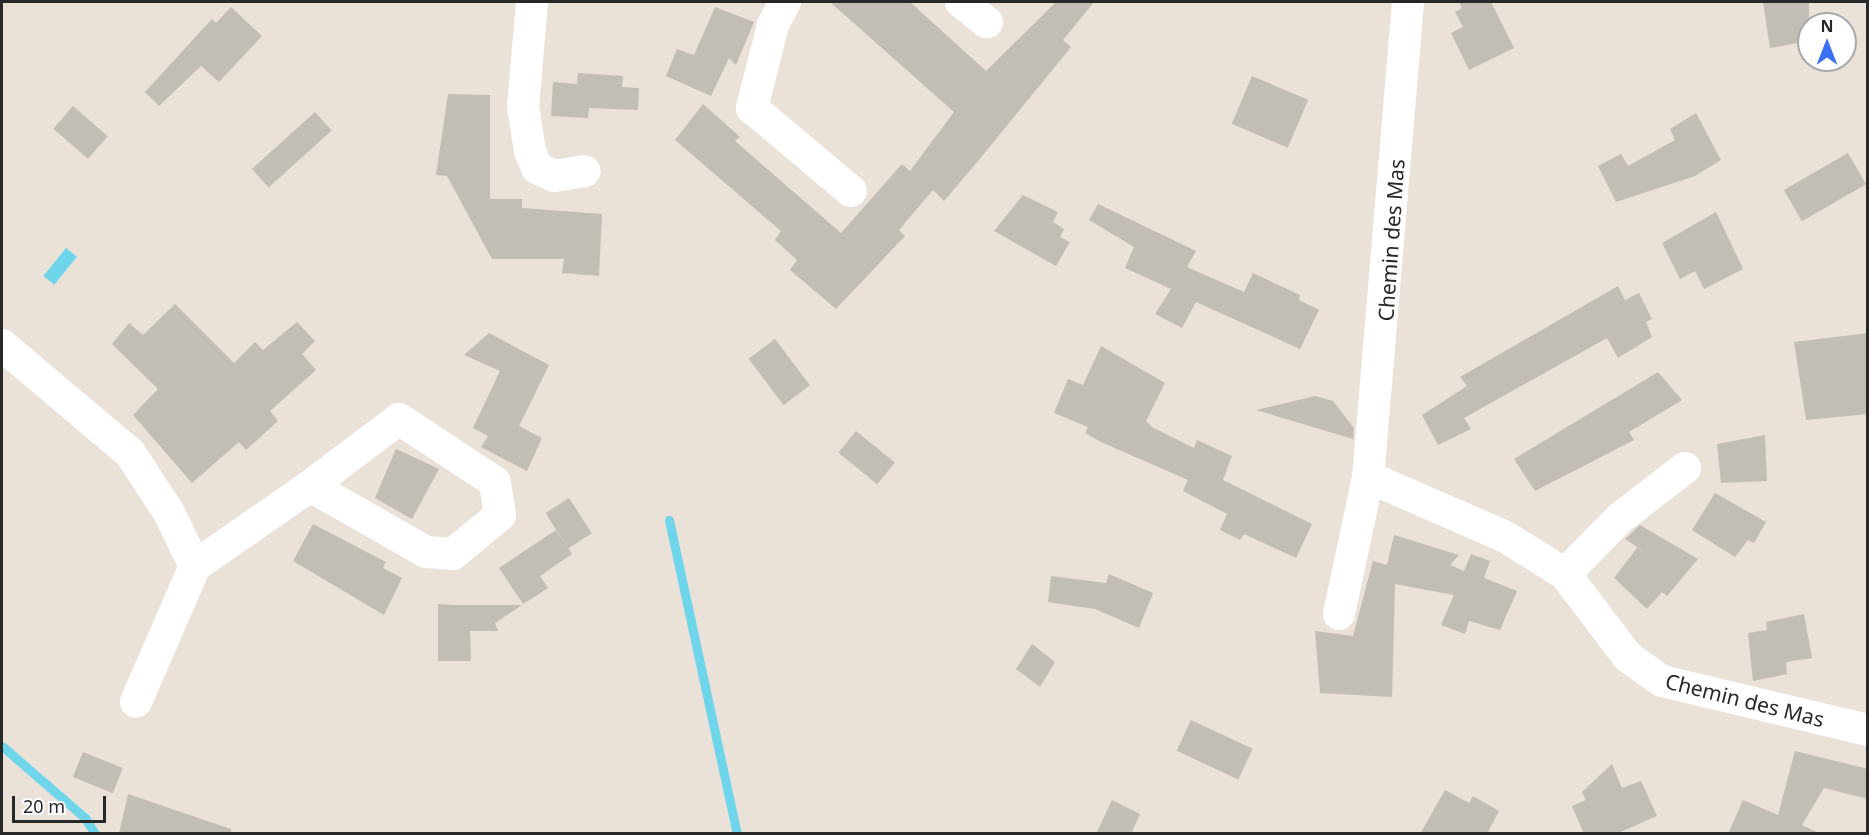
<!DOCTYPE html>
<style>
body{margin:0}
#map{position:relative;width:1869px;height:835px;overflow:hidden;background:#eae1d9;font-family:"Noto Sans",sans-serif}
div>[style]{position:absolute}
.water>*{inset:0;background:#6ed5ea;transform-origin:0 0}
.stream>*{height:9px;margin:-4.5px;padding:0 4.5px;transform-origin:4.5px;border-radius:4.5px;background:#6ed5ea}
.building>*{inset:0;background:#c2bdb5;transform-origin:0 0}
.minor>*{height:32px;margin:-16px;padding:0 16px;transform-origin:16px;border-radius:16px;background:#fff}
span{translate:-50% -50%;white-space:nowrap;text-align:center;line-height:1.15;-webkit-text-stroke:6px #fff;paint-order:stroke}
.street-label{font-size:21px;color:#282828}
.frame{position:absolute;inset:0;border:3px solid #282828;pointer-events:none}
.north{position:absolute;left:1797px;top:12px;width:60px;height:60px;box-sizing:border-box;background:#fff;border:2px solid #a9a9a9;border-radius:50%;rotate:0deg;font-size:16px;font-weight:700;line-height:24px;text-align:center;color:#282828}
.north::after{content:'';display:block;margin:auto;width:21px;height:27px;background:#3c70f4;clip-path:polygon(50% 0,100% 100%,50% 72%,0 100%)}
.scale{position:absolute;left:12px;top:796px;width:94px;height:27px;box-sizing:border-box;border:3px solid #282828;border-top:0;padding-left:8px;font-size:18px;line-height:21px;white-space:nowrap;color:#282828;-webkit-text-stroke:4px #fff;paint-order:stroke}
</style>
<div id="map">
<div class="water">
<div style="left:66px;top:248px;width:14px;height:36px;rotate:39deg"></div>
</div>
<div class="stream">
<div style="left:669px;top:520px;width:321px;rotate:77.8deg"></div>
<div style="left:2px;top:746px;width:110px;rotate:40.9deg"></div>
<div style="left:85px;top:818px;width:19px;rotate:58deg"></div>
</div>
<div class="building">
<div style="clip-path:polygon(830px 2px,910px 2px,986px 71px,1056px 2px,1094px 2px,1063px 40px,1071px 47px,978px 161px,944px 201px,933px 190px,899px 230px,905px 236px,836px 309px,790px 270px,797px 260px,775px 240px,781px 231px,675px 140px,703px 104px,740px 137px,735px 141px,841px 233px,902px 164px,910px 171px,954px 112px)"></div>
<div style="clip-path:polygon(1459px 2px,1491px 2px,1514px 48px,1469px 70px,1451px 33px,1463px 27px,1455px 12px,1462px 8px)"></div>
<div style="clip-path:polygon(1763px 2px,1809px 2px,1809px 41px,1770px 48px)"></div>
<div style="clip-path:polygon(231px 7px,262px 36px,219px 82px,201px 66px,159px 106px,145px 92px,212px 19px,216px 23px)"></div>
<div style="clip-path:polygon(715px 7px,754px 22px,736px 65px,729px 58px,711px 96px,666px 76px,677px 49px,694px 55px)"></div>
<div style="clip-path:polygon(578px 73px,623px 76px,622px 87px,639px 88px,638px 110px,589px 108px,588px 118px,551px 116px,553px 82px,577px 84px)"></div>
<div style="left:1252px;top:76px;width:61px;height:52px;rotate:23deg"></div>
<div style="clip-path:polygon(448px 94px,490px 95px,490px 199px,522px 199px,522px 208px,602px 214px,599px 276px,562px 273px,564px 259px,492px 259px,447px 176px,436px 175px)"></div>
<div style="left:73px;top:106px;width:46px;height:30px;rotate:41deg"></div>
<div style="left:315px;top:112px;width:25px;height:85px;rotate:48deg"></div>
<div style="clip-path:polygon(1696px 113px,1721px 160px,1695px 176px,1616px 202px,1598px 166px,1621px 154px,1628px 166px,1675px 140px,1670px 129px)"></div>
<div style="left:1848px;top:153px;width:36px;height:74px;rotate:60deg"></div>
<div style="clip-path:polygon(1023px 195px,1058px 212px,1053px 222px,1064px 229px,1060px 237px,1070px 242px,1056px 266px,994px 231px)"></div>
<div style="clip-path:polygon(1098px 204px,1196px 251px,1187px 267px,1244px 292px,1253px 273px,1300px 295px,1299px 300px,1319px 310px,1300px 349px,1196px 302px,1182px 328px,1155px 314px,1171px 289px,1125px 268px,1134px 247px,1089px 220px)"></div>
<div style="clip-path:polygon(1716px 212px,1743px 269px,1704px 289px,1695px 271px,1680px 279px,1662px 243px)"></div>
<div style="clip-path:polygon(1618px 286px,1625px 300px,1639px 293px,1652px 319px,1646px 322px,1652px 337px,1618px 358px,1607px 338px,1464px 418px,1471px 429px,1438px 445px,1422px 415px,1467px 386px,1460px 377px)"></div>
<div style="clip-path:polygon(175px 304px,234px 363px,255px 342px,263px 350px,297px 322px,315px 341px,302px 354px,316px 370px,270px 411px,278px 421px,246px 450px,239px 442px,192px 483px,133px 415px,158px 389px,112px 344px,129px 323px,143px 335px)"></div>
<div style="clip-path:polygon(489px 333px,549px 365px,519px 426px,542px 438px,527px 471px,481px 447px,488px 436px,473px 428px,500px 371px,464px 355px)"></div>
<div style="clip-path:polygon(1868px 333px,1868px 414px,1806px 420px,1794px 342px)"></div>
<div style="left:775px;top:339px;width:58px;height:33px;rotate:53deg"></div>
<div style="clip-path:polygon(1101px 346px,1165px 383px,1146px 421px,1152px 427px,1194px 448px,1197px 440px,1232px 456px,1223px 480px,1312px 524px,1296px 558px,1244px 534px,1240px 540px,1220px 530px,1227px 514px,1183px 491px,1188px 480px,1101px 442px,1085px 433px,1088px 427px,1054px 413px,1068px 379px,1083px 385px)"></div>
<div style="clip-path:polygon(1658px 372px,1682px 400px,1629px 432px,1634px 440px,1535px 491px,1514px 459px)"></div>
<div style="clip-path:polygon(1315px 396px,1333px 401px,1354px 428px,1353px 439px,1256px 410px)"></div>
<div style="left:856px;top:431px;width:50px;height:28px;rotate:39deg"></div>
<div style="clip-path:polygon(1765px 435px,1767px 481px,1721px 483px,1717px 444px)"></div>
<div style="clip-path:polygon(396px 449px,439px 469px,412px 519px,375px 498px)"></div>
<div style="clip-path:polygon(1715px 493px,1766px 522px,1754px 543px,1748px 540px,1735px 557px,1692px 530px)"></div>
<div style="left:569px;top:498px;width:42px;height:28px;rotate:57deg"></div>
<div style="clip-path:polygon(313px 524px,386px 562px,383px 568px,402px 578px,384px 615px,293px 561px)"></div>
<div style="clip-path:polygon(1640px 525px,1698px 559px,1667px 596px,1662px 592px,1647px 609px,1614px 578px,1637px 548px,1643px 551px,1625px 539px)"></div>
<div style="clip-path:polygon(556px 530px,572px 554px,540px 576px,548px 588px,523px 604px,499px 568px)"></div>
<div style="clip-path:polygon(1394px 535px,1459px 555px,1450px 565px,1464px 571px,1471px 554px,1490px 561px,1484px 578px,1517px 591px,1500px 630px,1469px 621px,1465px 634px,1441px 625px,1454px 595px,1395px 584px,1392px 697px,1320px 693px,1315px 631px,1353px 636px,1373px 561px,1387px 565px)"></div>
<div style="clip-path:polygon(1109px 574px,1153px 593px,1139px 628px,1095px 609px,1048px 602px,1051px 576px,1106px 583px)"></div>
<div style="clip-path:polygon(438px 604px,454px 605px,522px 605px,495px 623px,498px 631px,470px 631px,471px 661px,438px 661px)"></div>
<div style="clip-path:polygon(1804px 614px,1812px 658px,1786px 662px,1787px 674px,1753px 681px,1748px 633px,1767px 630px,1766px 622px)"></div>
<div style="clip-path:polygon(1032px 644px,1055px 662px,1040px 687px,1016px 669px)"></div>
<div style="left:1191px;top:720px;width:68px;height:34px;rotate:25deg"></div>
<div style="clip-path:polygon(1795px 751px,1868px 769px,1868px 799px,1824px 788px,1802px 825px,1821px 834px,1728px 834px,1743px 800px,1778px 815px)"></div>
<div style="left:83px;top:752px;width:43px;height:27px;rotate:22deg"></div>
<div style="clip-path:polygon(1612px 764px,1622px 788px,1641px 781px,1657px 816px,1616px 834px,1584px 834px,1572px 806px,1586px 800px,1582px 792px)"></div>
<div style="clip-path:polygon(1445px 790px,1469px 803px,1473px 796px,1499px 811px,1487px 834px,1420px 834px)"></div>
<div style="clip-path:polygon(128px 794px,231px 829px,231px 834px,119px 834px)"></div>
<div style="clip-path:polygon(1112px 800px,1140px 814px,1131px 834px,1096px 834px)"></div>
</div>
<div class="minor">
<div style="left:532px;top:2px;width:104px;rotate:94.9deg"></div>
<div style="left:523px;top:106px;width:46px;rotate:81.2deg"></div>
<div style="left:530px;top:151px;width:18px;rotate:68deg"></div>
<div style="left:537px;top:168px;width:19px;rotate:25deg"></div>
<div style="left:554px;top:176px;width:31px;rotate:-9deg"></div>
<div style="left:785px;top:2px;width:26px;rotate:118deg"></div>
<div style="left:773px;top:25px;width:86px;rotate:104.2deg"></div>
<div style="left:752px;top:108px;width:129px;rotate:40deg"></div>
<div style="left:961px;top:2px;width:33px;rotate:38deg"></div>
<div style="left:1408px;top:2px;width:477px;rotate:94.8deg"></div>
<div style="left:1368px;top:477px;width:148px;rotate:23.5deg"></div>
<div style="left:1504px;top:536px;width:72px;rotate:31.9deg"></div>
<div style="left:1565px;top:574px;width:104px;rotate:52.8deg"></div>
<div style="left:1628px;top:657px;width:42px;rotate:35.2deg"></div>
<div style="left:1662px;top:681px;width:212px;rotate:13.4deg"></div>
<div style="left:2px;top:345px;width:167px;rotate:40.2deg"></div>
<div style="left:130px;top:453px;width:69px;rotate:56.8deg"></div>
<div style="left:168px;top:511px;width:61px;rotate:63.9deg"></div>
<div style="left:195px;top:566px;width:148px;rotate:113.5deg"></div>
<div style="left:195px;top:566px;width:140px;rotate:-34.8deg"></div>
<div style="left:310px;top:486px;width:133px;rotate:29.6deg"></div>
<div style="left:426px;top:552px;width:27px;rotate:4deg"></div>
<div style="left:453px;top:554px;width:61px;rotate:-39.7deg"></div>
<div style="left:500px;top:515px;width:33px;rotate:-99deg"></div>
<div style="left:495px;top:482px;width:115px;rotate:-146.7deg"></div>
<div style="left:399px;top:419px;width:111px;rotate:143deg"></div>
<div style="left:1565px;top:574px;width:78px;rotate:-45.5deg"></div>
<div style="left:1620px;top:518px;width:82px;rotate:-37.6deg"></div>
<div style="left:1339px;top:614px;width:140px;rotate:-78deg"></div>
</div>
<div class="street-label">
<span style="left:1391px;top:240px;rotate:-86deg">Chemin des Mas</span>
<span style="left:1745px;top:700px;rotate:14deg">Chemin des Mas</span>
</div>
<div class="frame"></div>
<div class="north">N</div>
<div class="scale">20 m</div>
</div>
